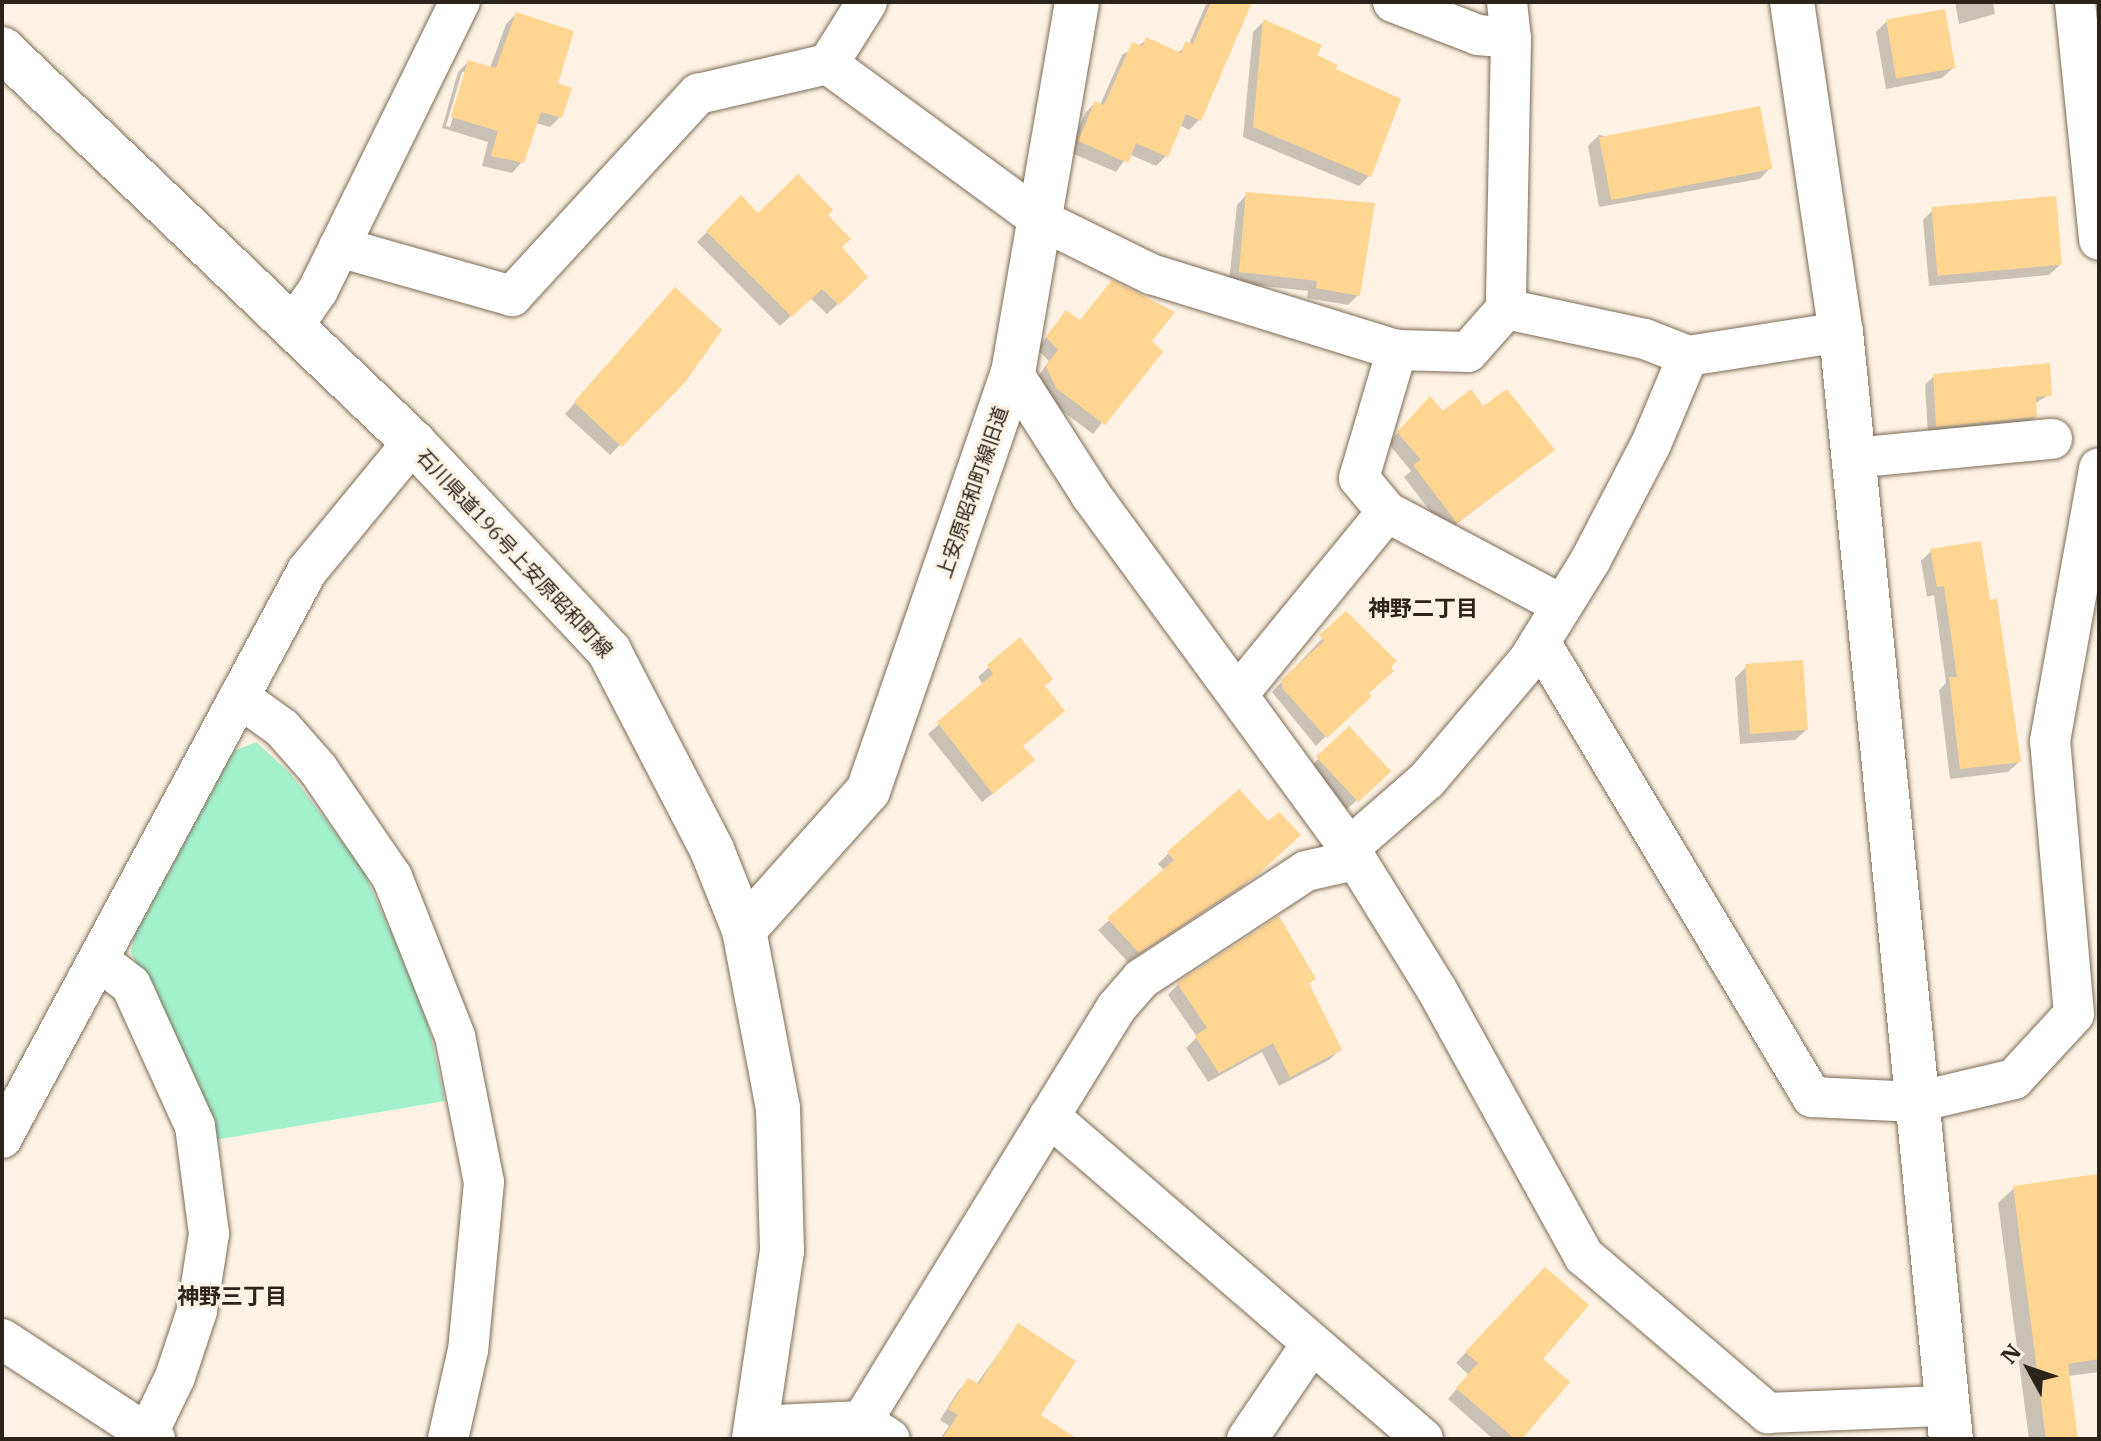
<!DOCTYPE html>
<meta charset="utf-8">
<style>
body{margin:0}
#map{position:relative;width:2101px;height:1441px;overflow:hidden;background:#fdf2e3;font-family:"IBM Plex Serif","Noto Sans JP",serif}
div>[style]{position:absolute}
.green>*{inset:0;background:#a3f1cc}
.shadow>*{inset:0;background:#0003}
.building>*{inset:0;background:#ffd592;transform-origin:0 0}
.roads{filter:drop-shadow(0 0 2px #7c6b56) drop-shadow(0 0 2px #7c6b56)}
.minor>*{height:40px;margin:-20px;padding:0 20px;transform-origin:20px;border-radius:20px;background:#fff}
.tertiary>*{height:44px;margin:-22px;padding:0 22px;transform-origin:22px;border-radius:22px;background:#fff}
.secondary>*{height:44px;margin:-22px;padding:0 22px;transform-origin:22px;border-radius:22px;background:#fff}
span{translate:-50% -50%;white-space:nowrap;text-align:center;line-height:1.15;-webkit-text-stroke:6px #fdf2e3;paint-order:stroke}
.street-label{font-size:20px;color:#2b241b}
.neighbourhood-label{font-size:22px;color:#2b241b;font-weight:700}
.frame{position:absolute;inset:0;border:4px solid #2b241b;pointer-events:none}
.north{position:absolute;left:1989px;top:1329px;width:80px;height:80px;-webkit-text-stroke:6px #fdf2e3;paint-order:stroke;rotate:310deg;font-size:22px;font-weight:700;line-height:32px;text-align:center;color:#2b241b}
.north::after{content:'';display:block;margin:auto;width:28px;height:36px;background:#2b241b;clip-path:polygon(50% 0,100% 100%,50% 72%,0 100%)}
</style>
<div id="map">
<div class="green">
<div style="clip-path:polygon(256px 742px,290px 773px,362px 868px,425px 1008px,445px 1101px,214px 1140px,180px 1044px,131px 953px,134px 936px,234px 751px)"></div>
</div>
<div class="shadow">
<div style="clip-path:polygon(1207px 2px,1250px 2px,1199px 120px,1189px 130px,1179px 125px,1166px 156px,1156px 166px,1129px 154px,1116px 172px,1069px 152px,1085px 113px,1095px 103px,1100px 105px,1122px 55px,1147px 40px,1177px 53px,1189px 44px)"></div>
<div style="clip-path:polygon(1955px 2px,1993px 2px,1995px 14px,1959px 24px)"></div>
<div style="clip-path:polygon(evenodd,516px 14px,555px 84px,560px 117px,550px 127px,536px 123px,522px 162px,512px 173px,482px 166px,488px 142px,442px 128px,458px 72px,468px 62px,490px 68px,506px 24px,516px 14px,462px 72px,466px 72px,450px 127px,446px 126px,462px 72px)"></div>
<div style="clip-path:polygon(1263px 22px,1333px 70px,1369px 176px,1359px 186px,1243px 137px,1253px 32px)"></div>
<div style="clip-path:polygon(1886px 22px,1953px 68px,1942px 78px,1886px 89px,1876px 32px)"></div>
<div style="clip-path:polygon(1599px 135px,1770px 168px,1760px 179px,1599px 207px,1588px 146px)"></div>
<div style="clip-path:polygon(1247px 194px,1358px 295px,1348px 305px,1307px 298px,1308px 291px,1229px 282px,1237px 205px)"></div>
<div style="clip-path:polygon(741px 198px,758px 216px,840px 248px,866px 277px,827px 314px,810px 298px,780px 326px,697px 242px)"></div>
<div style="clip-path:polygon(1933px 210px,2060px 265px,2049px 275px,1929px 286px,1923px 220px)"></div>
<div style="clip-path:polygon(665px 300px,684px 379px,610px 455px,565px 414px)"></div>
<div style="clip-path:polygon(1066px 312px,1079px 321px,1149px 341px,1160px 352px,1093px 434px,1046px 399px,1037px 378px,1049px 361px,1037px 349px)"></div>
<div style="clip-path:polygon(1934px 376px,2049px 395px,2034px 404px,2035px 417px,2027px 425px,1928px 435px,1925px 385px)"></div>
<div style="clip-path:polygon(1430px 399px,1442px 414px,1483px 409px,1553px 450px,1446px 532px,1404px 477px,1411px 471px,1388px 443px)"></div>
<div style="clip-path:polygon(1931px 551px,1988px 602px,2008px 672px,2019px 762px,2008px 772px,1950px 779px,1939px 690px,1946px 683px,1934px 595px,1927px 597px,1921px 561px)"></div>
<div style="clip-path:polygon(1346px 613px,1391px 671px,1316px 746px,1272px 692px)"></div>
<div style="clip-path:polygon(1020px 640px,1042px 686px,1021px 747px,1022px 770px,982px 802px,928px 734px,983px 685px,978px 677px)"></div>
<div style="clip-path:polygon(1746px 667px,1806px 730px,1795px 740px,1740px 744px,1735px 678px)"></div>
<div style="clip-path:polygon(1349px 729px,1378px 781px,1346px 810px,1308px 769px)"></div>
<div style="clip-path:polygon(1239px 792px,1288px 845px,1243px 886px,1128px 962px,1098px 930px,1165px 871px,1158px 864px,1168px 854px)"></div>
<div style="clip-path:polygon(1313px 979px,1308px 984px,1340px 1050px,1329px 1060px,1279px 1086px,1262px 1052px,1208px 1082px,1186px 1048px,1197px 1037px,1168px 995px,1178px 984px)"></div>
<div style="clip-path:polygon(2099px 1176px,2099px 1372px,2068px 1376px,2076px 1439px,2029px 1439px,1998px 1203px,2014px 1188px)"></div>
<div style="clip-path:polygon(1534px 1280px,1540px 1359px,1519px 1439px,1493px 1439px,1448px 1399px,1469px 1375px,1456px 1363px)"></div>
<div style="clip-path:polygon(1018px 1326px,1038px 1416px,1060px 1439px,940px 1439px,949px 1426px,940px 1420px,958px 1391px,968px 1380px,976px 1385px)"></div>
</div>
<div class="building">
<div style="clip-path:polygon(1211px 2px,1252px 2px,1201px 121px,1186px 114px,1168px 157px,1136px 143px,1128px 163px,1078px 141px,1095px 101px,1104px 105px,1132px 42px,1143px 46px,1146px 37px,1181px 53px,1186px 41px,1193px 44px)"></div>
<div style="left:1945px;top:9px;width:60px;height:60px;rotate:80deg"></div>
<div style="clip-path:polygon(516px 12px,574px 31px,558px 83px,572px 88px,562px 118px,541px 112px,524px 163px,491px 156px,498px 131px,451px 117px,468px 60px,496px 68px)"></div>
<div style="clip-path:polygon(1263px 19px,1322px 45px,1317px 55px,1338px 65px,1336px 69px,1401px 99px,1371px 177px,1253px 127px)"></div>
<div style="left:1760px;top:106px;width:64px;height:164px;rotate:79deg"></div>
<div style="clip-path:polygon(798px 174px,833px 210px,828px 215px,851px 239px,842px 247px,868px 277px,839px 305px,822px 289px,792px 317px,706px 231px,741px 195px,758px 213px)"></div>
<div style="clip-path:polygon(1246px 192px,1375px 203px,1360px 296px,1316px 288px,1317px 281px,1239px 272px)"></div>
<div style="left:2056px;top:196px;width:69px;height:125px;rotate:85deg"></div>
<div style="clip-path:polygon(1112px 280px,1175px 312px,1152px 341px,1163px 352px,1105px 425px,1056px 388px,1046px 366px,1058px 350px,1046px 337px,1066px 310px,1080px 320px)"></div>
<div style="clip-path:polygon(675px 287px,722px 330px,686px 381px,622px 447px,574px 402px)"></div>
<div style="clip-path:polygon(2050px 363px,2052px 396px,2036px 397px,2037px 417px,1936px 427px,1933px 374px)"></div>
<div style="clip-path:polygon(1471px 389px,1483px 406px,1507px 389px,1555px 450px,1457px 523px,1413px 465px,1421px 460px,1397px 432px,1430px 396px,1443px 411px)"></div>
<div style="clip-path:polygon(1981px 541px,1990px 600px,1997px 599px,2021px 762px,1960px 769px,1949px 677px,1957px 677px,1944px 586px,1937px 587px,1930px 549px)"></div>
<div style="clip-path:polygon(1346px 611px,1397px 661px,1391px 667px,1394px 671px,1369px 693px,1372px 696px,1327px 738px,1283px 689px,1281px 680px,1324px 641px,1319px 635px)"></div>
<div style="clip-path:polygon(1020px 637px,1053px 679px,1045px 686px,1065px 711px,1023px 746px,1035px 760px,993px 794px,937px 722px,993px 674px,987px 665px)"></div>
<div style="left:1803px;top:660px;width:70px;height:58px;rotate:86deg"></div>
<div style="left:1349px;top:726px;width:62px;height:45px;rotate:47deg"></div>
<div style="clip-path:polygon(1239px 789px,1268px 821px,1279px 812px,1301px 835px,1256px 876px,1139px 953px,1107px 918px,1174px 860px,1167px 852px)"></div>
<div style="clip-path:polygon(1279px 916px,1316px 979px,1309px 983px,1342px 1050px,1290px 1077px,1273px 1043px,1219px 1073px,1195px 1036px,1207px 1028px,1177px 983px)"></div>
<div style="clip-path:polygon(2099px 1174px,2099px 1359px,2068px 1364px,2078px 1439px,2046px 1439px,2013px 1186px)"></div>
<div style="clip-path:polygon(1545px 1267px,1589px 1305px,1543px 1359px,1570px 1382px,1522px 1439px,1515px 1439px,1456px 1388px,1478px 1363px,1465px 1352px)"></div>
<div style="clip-path:polygon(1018px 1323px,1076px 1361px,1041px 1415px,1077px 1439px,942px 1439px,958px 1415px,948px 1409px,968px 1378px,979px 1384px)"></div>
</div>
<div class="roads">
<div class="minor">
<div style="left:1393px;top:2px;width:91px;rotate:21.2deg"></div>
<div style="left:1478px;top:35px;width:33px;rotate:5deg"></div>
<div style="left:1507px;top:2px;width:36px;rotate:84deg"></div>
<div style="left:1511px;top:38px;width:271px;rotate:91.1deg"></div>
<div style="left:1506px;top:309px;width:142px;rotate:12.2deg"></div>
<div style="left:1645px;top:339px;width:46px;rotate:21.6deg"></div>
<div style="left:1688px;top:356px;width:155px;rotate:-8.9deg"></div>
<div style="left:2075px;top:2px;width:239px;rotate:84.2deg"></div>
<div style="left:828px;top:64px;width:262px;rotate:36.3deg"></div>
<div style="left:1039px;top:219px;width:125px;rotate:26.2deg"></div>
<div style="left:1151px;top:274px;width:257px;rotate:17.2deg"></div>
<div style="left:1397px;top:350px;width:71px;rotate:1.6deg"></div>
<div style="left:1468px;top:352px;width:57px;rotate:-48.5deg"></div>
<div style="left:339px;top:247px;width:180px;rotate:15.8deg"></div>
<div style="left:512px;top:296px;width:275px;rotate:-47.4deg"></div>
<div style="left:698px;top:94px;width:133px;rotate:-13deg"></div>
<div style="left:828px;top:64px;width:73px;rotate:-57.8deg"></div>
<div style="left:293px;top:326px;width:44px;rotate:-55.2deg"></div>
<div style="left:318px;top:290px;width:321px;rotate:-63.8deg"></div>
<div style="left:1013px;top:373px;width:145px;rotate:57.4deg"></div>
<div style="left:1091px;top:495px;width:437px;rotate:53.8deg"></div>
<div style="left:1349px;top:848px;width:167px;rotate:58.2deg"></div>
<div style="left:1437px;top:990px;width:304px;rotate:61.1deg"></div>
<div style="left:1584px;top:1256px;width:242px;rotate:40.5deg"></div>
<div style="left:1768px;top:1413px;width:178px;rotate:-2.3deg"></div>
<div style="left:1853px;top:458px;width:200px;rotate:-5.5deg"></div>
<div style="left:1387px;top:512px;width:198px;rotate:28deg"></div>
<div style="left:1540px;top:642px;width:530px;rotate:59.13deg"></div>
<div style="left:1812px;top:1097px;width:105px;rotate:2.7deg"></div>
<div style="left:1917px;top:1102px;width:100px;rotate:-13.3deg"></div>
<div style="left:2014px;top:1079px;width:88px;rotate:-47.3deg"></div>
<div style="left:2074px;top:1014px;width:274px;rotate:-95deg"></div>
<div style="left:2050px;top:741px;width:277px;rotate:-79.8deg"></div>
<div style="left:1238px;top:694px;width:235px;rotate:-50.7deg"></div>
<div style="left:1387px;top:512px;width:44px;rotate:-129.5deg"></div>
<div style="left:1359px;top:478px;width:134px;rotate:-73.5deg"></div>
<div style="left:239px;top:697px;width:53px;rotate:35.8deg"></div>
<div style="left:282px;top:728px;width:55px;rotate:48.7deg"></div>
<div style="left:318px;top:769px;width:131px;rotate:55.6deg"></div>
<div style="left:392px;top:877px;width:171px;rotate:68.4deg"></div>
<div style="left:455px;top:1036px;width:149px;rotate:78.8deg"></div>
<div style="left:484px;top:1182px;width:169px;rotate:95.4deg"></div>
<div style="left:468px;top:1350px;width:91px;rotate:102.7deg"></div>
<div style="left:1349px;top:848px;width:103px;rotate:-41.1deg"></div>
<div style="left:1427px;top:780px;width:156px;rotate:-49.7deg"></div>
<div style="left:1528px;top:661px;width:118px;rotate:-58.2deg"></div>
<div style="left:1590px;top:561px;width:132px;rotate:-62.5deg"></div>
<div style="left:1651px;top:444px;width:95px;rotate:-67.2deg"></div>
<div style="left:98px;top:960px;width:41px;rotate:37.1deg"></div>
<div style="left:131px;top:985px;width:155px;rotate:65.6deg"></div>
<div style="left:195px;top:1126px;width:109px;rotate:82.6deg"></div>
<div style="left:209px;top:1234px;width:78px;rotate:98.9deg"></div>
<div style="left:197px;top:1311px;width:70px;rotate:108.4deg"></div>
<div style="left:175px;top:1377px;width:69px;rotate:115.8deg"></div>
<div style="left:1049px;top:1116px;width:494px;rotate:40.8deg"></div>
<div style="left:2px;top:1138px;width:644px;rotate:-61.72deg"></div>
<div style="left:307px;top:571px;width:167px;rotate:-50.6deg"></div>
<div style="left:2px;top:1339px;width:183px;rotate:33.2deg"></div>
<div style="left:862px;top:1421px;width:485px;rotate:-58.4deg"></div>
<div style="left:1116px;top:1008px;width:38px;rotate:-49deg"></div>
<div style="left:1141px;top:979px;width:197px;rotate:-33.2deg"></div>
<div style="left:1306px;top:871px;width:50px;rotate:-12.7deg"></div>
<div style="left:755px;top:1426px;width:107px;rotate:-2.7deg"></div>
<div style="left:862px;top:1421px;width:33px;rotate:33deg"></div>
<div style="left:1247px;top:1439px;width:114px;rotate:-55.8deg"></div>
</div>
<div class="tertiary">
<div style="left:1792px;top:2px;width:334px;rotate:81.6deg"></div>
<div style="left:1841px;top:332px;width:1112px;rotate:84.33deg"></div>
<div style="left:744px;top:930px;width:186px;rotate:-48.3deg"></div>
<div style="left:868px;top:791px;width:442px;rotate:-70.9deg"></div>
<div style="left:1013px;top:373px;width:376px;rotate:-80.2deg"></div>
</div>
<div class="secondary">
<div style="left:2px;top:49px;width:569px;rotate:43.72deg"></div>
<div style="left:413px;top:442px;width:287px;rotate:46.8deg"></div>
<div style="left:609px;top:651px;width:224px;rotate:62.6deg"></div>
<div style="left:712px;top:850px;width:86px;rotate:68.2deg"></div>
<div style="left:744px;top:930px;width:181px;rotate:79.2deg"></div>
<div style="left:778px;top:1108px;width:143px;rotate:88.4deg"></div>
<div style="left:782px;top:1251px;width:190px;rotate:98.5deg"></div>
</div>
</div>
<div class="street-label">
<span style="left:972px;top:492px;rotate:-71deg">上安原昭和町線旧道</span>
<span style="left:515px;top:553px;rotate:47deg">石川県道196号上安原昭和町線</span>
</div>
<div class="neighbourhood-label">
<span style="left:1423px;top:608px">神野二丁目</span>
<span style="left:232px;top:1296px">神野三丁目</span>
</div>
<div class="frame"></div>
<div class="north">N</div>
</div>
